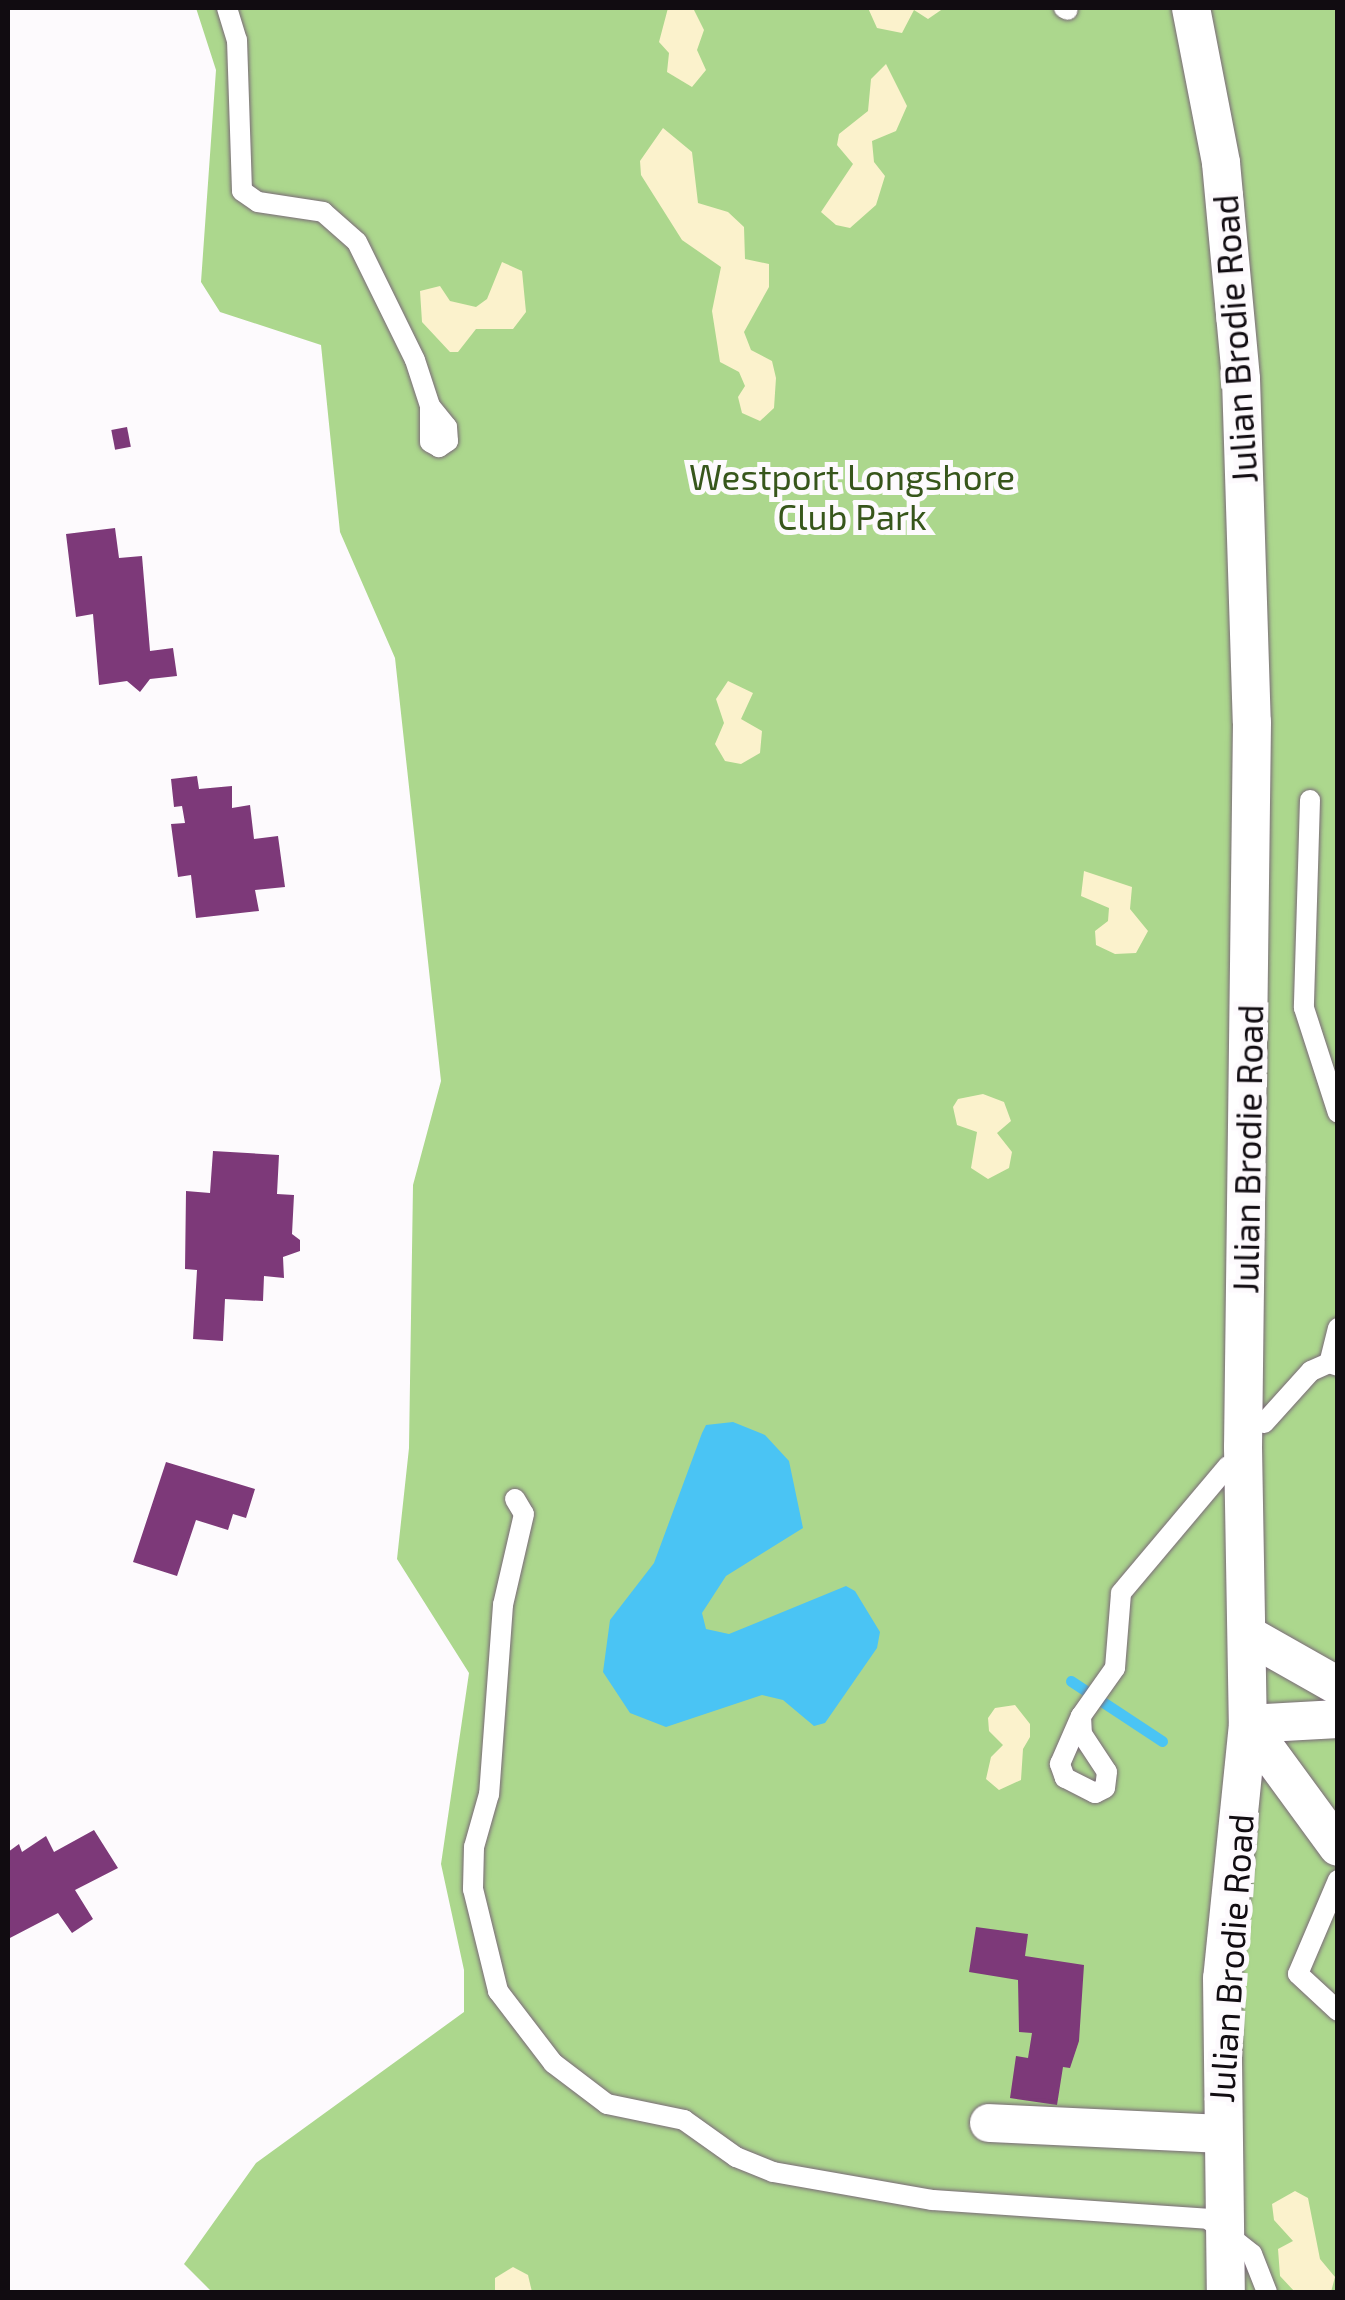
<!DOCTYPE html>
<style>
body{margin:0}
#map{position:relative;width:1345px;height:2300px;overflow:hidden;background:#fdfafd;font-family:"Exo 2",sans-serif}
div>[style]{position:absolute}
.green>*{inset:0;background:#acd78d}
.sand>*{inset:0;background:#fbf2cc}
.water>*{inset:0;background:#4ac4f4}
.stream>*{height:11px;margin:-5.5px;padding:0 5.5px;transform-origin:5.5px;border-radius:5.5px;background:#4ac4f4}
.building>*{inset:0;background:#7d3979;transform-origin:0 0}
.roads{filter:drop-shadow(0 0 2px #7a6a78) drop-shadow(0 0 2px #7a6a78)}
.service>*{height:20px;margin:-10px;padding:0 10px;transform-origin:10px;border-radius:10px;background:#fff}
.minor>*{height:38px;margin:-19px;padding:0 19px;transform-origin:19px;border-radius:19px;background:#fff}
span{translate:-50% -50%;white-space:nowrap;text-align:center;line-height:1.15;-webkit-text-stroke:10px #fdfafd;paint-order:stroke}
.street-label{font-size:35px;color:#110c11}
.park-label{font-size:35px;color:#37561b}
.frame{position:absolute;inset:0;border:10px solid #110c11;pointer-events:none}
</style>
<div id="map">
<div class="green">
<div style="clip-path:polygon(196px 8px,1337px 8px,1337px 2292px,212px 2292px,184px 2264px,256px 2163px,464px 2012px,464px 1970px,441px 1864px,469px 1673px,397px 1559px,409px 1448px,413px 1185px,441px 1081px,395px 658px,340px 532px,321px 345px,220px 312px,201px 282px,216px 70px)"></div>
</div>
<div class="sand">
<div style="clip-path:polygon(668px 8px,693px 8px,704px 30px,697px 50px,706px 70px,692px 87px,667px 72px,669px 53px,659px 42px)"></div>
<div style="clip-path:polygon(868px 8px,944px 8px,928px 19px,914px 10px,902px 33px,877px 28px)"></div>
<div style="clip-path:polygon(886px 64px,907px 106px,896px 131px,872px 141px,874px 162px,885px 176px,876px 205px,850px 228px,836px 225px,821px 212px,853px 164px,837px 145px,839px 134px,868px 111px,871px 79px)"></div>
<div style="clip-path:polygon(663px 128px,692px 152px,698px 203px,728px 212px,744px 227px,745px 259px,769px 264px,769px 287px,744px 332px,751px 350px,772px 361px,776px 378px,774px 408px,760px 421px,742px 413px,738px 397px,745px 386px,739px 372px,720px 362px,712px 311px,721px 267px,682px 240px,641px 175px,640px 161px)"></div>
<div style="clip-path:polygon(502px 262px,522px 271px,526px 312px,513px 329px,476px 329px,458px 352px,450px 352px,422px 322px,420px 291px,440px 286px,450px 301px,476px 307px,487px 299px)"></div>
<div style="clip-path:polygon(728px 681px,753px 693px,741px 719px,762px 731px,760px 753px,741px 764px,725px 761px,715px 744px,724px 723px,716px 699px)"></div>
<div style="clip-path:polygon(1084px 871px,1132px 887px,1130px 909px,1148px 931px,1136px 953px,1115px 954px,1096px 945px,1095px 931px,1108px 921px,1109px 908px,1081px 896px)"></div>
<div style="clip-path:polygon(983px 1094px,1004px 1102px,1011px 1121px,997px 1133px,1012px 1152px,1009px 1168px,988px 1179px,971px 1168px,977px 1132px,957px 1125px,953px 1107px,958px 1099px)"></div>
<div style="clip-path:polygon(1015px 1705px,1030px 1724px,1030px 1737px,1023px 1749px,1021px 1780px,999px 1790px,986px 1779px,991px 1757px,1003px 1745px,989px 1731px,988px 1718px,995px 1708px)"></div>
<div style="clip-path:polygon(1295px 2191px,1308px 2198px,1320px 2259px,1335px 2277px,1331px 2292px,1295px 2292px,1280px 2276px,1278px 2249px,1293px 2241px,1274px 2220px,1272px 2204px)"></div>
<div style="clip-path:polygon(513px 2267px,528px 2275px,532px 2292px,495px 2292px,495px 2278px)"></div>
</div>
<div class="water">
<div style="clip-path:polygon(733px 1422px,765px 1435px,789px 1461px,803px 1528px,726px 1576px,702px 1613px,706px 1629px,729px 1634px,846px 1586px,855px 1591px,880px 1632px,877px 1648px,825px 1723px,814px 1726px,783px 1700px,762px 1695px,666px 1727px,630px 1713px,603px 1672px,610px 1620px,654px 1563px,702px 1433px,706px 1425px)"></div>
</div>
<div class="stream">
<div style="left:1071px;top:1681px;width:109px;rotate:33.4deg"></div>
</div>
<div class="building">
<div style="left:127px;top:427px;width:20px;height:16px;rotate:79deg"></div>
<div style="clip-path:polygon(115px 528px,119px 558px,142px 556px,150px 651px,173px 648px,177px 676px,150px 679px,140px 692px,127px 681px,99px 685px,93px 614px,76px 617px,66px 534px)"></div>
<div style="clip-path:polygon(197px 776px,199px 789px,232px 786px,232px 808px,250px 805px,254px 839px,278px 836px,285px 887px,255px 890px,259px 911px,196px 918px,191px 875px,178px 877px,171px 824px,185px 823px,182px 806px,174px 807px,171px 779px)"></div>
<div style="clip-path:polygon(213px 1151px,279px 1155px,277px 1194px,294px 1195px,292px 1234px,300px 1240px,300px 1251px,283px 1257px,284px 1278px,264px 1276px,263px 1301px,225px 1299px,223px 1341px,193px 1339px,197px 1270px,185px 1269px,186px 1191px,210px 1193px)"></div>
<div style="clip-path:polygon(166px 1462px,255px 1489px,246px 1518px,233px 1514px,228px 1530px,196px 1520px,177px 1576px,133px 1562px)"></div>
<div style="clip-path:polygon(94px 1830px,118px 1868px,75px 1890px,93px 1919px,72px 1933px,58px 1913px,8px 1939px,8px 1852px,19px 1844px,22px 1852px,46px 1836px,54px 1852px)"></div>
<div style="clip-path:polygon(976px 1927px,1028px 1934px,1025px 1956px,1084px 1965px,1079px 2041px,1070px 2068px,1063px 2067px,1057px 2105px,1010px 2098px,1016px 2056px,1028px 2058px,1032px 2033px,1019px 2032px,1018px 1980px,969px 1972px)"></div>
</div>
<div class="roads">
<div class="service">
<div style="left:227px;top:8px;width:34px;rotate:73deg"></div>
<div style="left:237px;top:40px;width:151px;rotate:88.1deg"></div>
<div style="left:242px;top:191px;width:19px;rotate:35deg"></div>
<div style="left:258px;top:202px;width:66px;rotate:8.7deg"></div>
<div style="left:323px;top:212px;width:45px;rotate:41.4deg"></div>
<div style="left:357px;top:242px;width:131px;rotate:63.8deg"></div>
<div style="left:415px;top:360px;width:48px;rotate:71.9deg"></div>
<div style="left:430px;top:406px;width:27px;rotate:51deg"></div>
<div style="left:447px;top:427px;width:14px;rotate:86deg"></div>
<div style="left:448px;top:441px;width:11px;rotate:146deg"></div>
<div style="left:439px;top:447px;width:10px;rotate:-151deg"></div>
<div style="left:430px;top:442px;width:36px;rotate:-90deg"></div>
<div style="left:1064px;top:8px;width:4px;rotate:27deg"></div>
<div style="left:1310px;top:800px;width:208px;rotate:91.7deg"></div>
<div style="left:1304px;top:1008px;width:110px;rotate:72.1deg"></div>
<div style="left:1338px;top:1328px;width:36px;rotate:104deg"></div>
<div style="left:1329px;top:1363px;width:9px;rotate:18deg"></div>
<div style="left:1264px;top:1423px;width:70px;rotate:-47.9deg"></div>
<div style="left:1311px;top:1371px;width:20px;rotate:-24deg"></div>
<div style="left:515px;top:1499px;width:17px;rotate:59deg"></div>
<div style="left:524px;top:1514px;width:93px;rotate:103deg"></div>
<div style="left:503px;top:1605px;width:190px;rotate:94.2deg"></div>
<div style="left:489px;top:1794px;width:55px;rotate:105.8deg"></div>
<div style="left:474px;top:1847px;width:42px;rotate:91.4deg"></div>
<div style="left:473px;top:1889px;width:105px;rotate:76.2deg"></div>
<div style="left:498px;top:1991px;width:91px;rotate:52.6deg"></div>
<div style="left:553px;top:2063px;width:68px;rotate:37.2deg"></div>
<div style="left:607px;top:2104px;width:79px;rotate:11.7deg"></div>
<div style="left:684px;top:2120px;width:64px;rotate:35.4deg"></div>
<div style="left:736px;top:2157px;width:40px;rotate:22deg"></div>
<div style="left:773px;top:2172px;width:161px;rotate:10deg"></div>
<div style="left:932px;top:2200px;width:277px;rotate:3.9deg"></div>
<div style="left:1208px;top:2219px;width:56px;rotate:38.5deg"></div>
<div style="left:1252px;top:2254px;width:41px;rotate:68.5deg"></div>
<div style="left:1081px;top:1716px;width:18px;rotate:87deg"></div>
<div style="left:1082px;top:1734px;width:45px;rotate:56.7deg"></div>
<div style="left:1107px;top:1772px;width:16px;rotate:97deg"></div>
<div style="left:1105px;top:1788px;width:11px;rotate:153deg"></div>
<div style="left:1095px;top:1793px;width:34px;rotate:-153deg"></div>
<div style="left:1065px;top:1778px;width:15px;rotate:-110deg"></div>
<div style="left:1060px;top:1764px;width:52px;rotate:-66.4deg"></div>
<div style="left:1081px;top:1716px;width:59px;rotate:-54.7deg"></div>
<div style="left:1115px;top:1668px;width:75px;rotate:-85.4deg"></div>
<div style="left:1121px;top:1593px;width:166px;rotate:-49.9deg"></div>
<div style="left:1338px;top:1880px;width:102px;rotate:113.1deg"></div>
<div style="left:1298px;top:1974px;width:54px;rotate:42.8deg"></div>
</div>
<div class="minor">
<div style="left:1191px;top:8px;width:158px;rotate:79deg"></div>
<div style="left:1221px;top:163px;width:217px;rotate:84.7deg"></div>
<div style="left:1241px;top:379px;width:343px;rotate:88.2deg"></div>
<div style="left:1252px;top:722px;width:725px;rotate:90.71deg"></div>
<div style="left:1243px;top:1447px;width:277px;rotate:89deg"></div>
<div style="left:1248px;top:1724px;width:255px;rotate:95.8deg"></div>
<div style="left:1222px;top:1978px;width:314px;rotate:89.3deg"></div>
<div style="left:1248px;top:1635px;width:103px;rotate:29.5deg"></div>
<div style="left:1248px;top:1724px;width:152px;rotate:53.8deg"></div>
<div style="left:1248px;top:1724px;width:90px;rotate:-3.2deg"></div>
<div style="left:989px;top:2123px;width:231px;rotate:2.7deg"></div>
</div>
</div>
<div class="street-label">
<span style="left:1234px;top:339px;rotate:-94deg">Julian Brodie Road</span>
<span style="left:1247px;top:1149px;rotate:-89deg">Julian Brodie Road</span>
<span style="left:1230px;top:1958px;rotate:-86deg">Julian Brodie Road</span>
</div>
<div class="park-label">
<span style="left:852px;top:496px">Westport Longshore<br>Club Park</span>
</div>
<div class="frame"></div>
</div>
